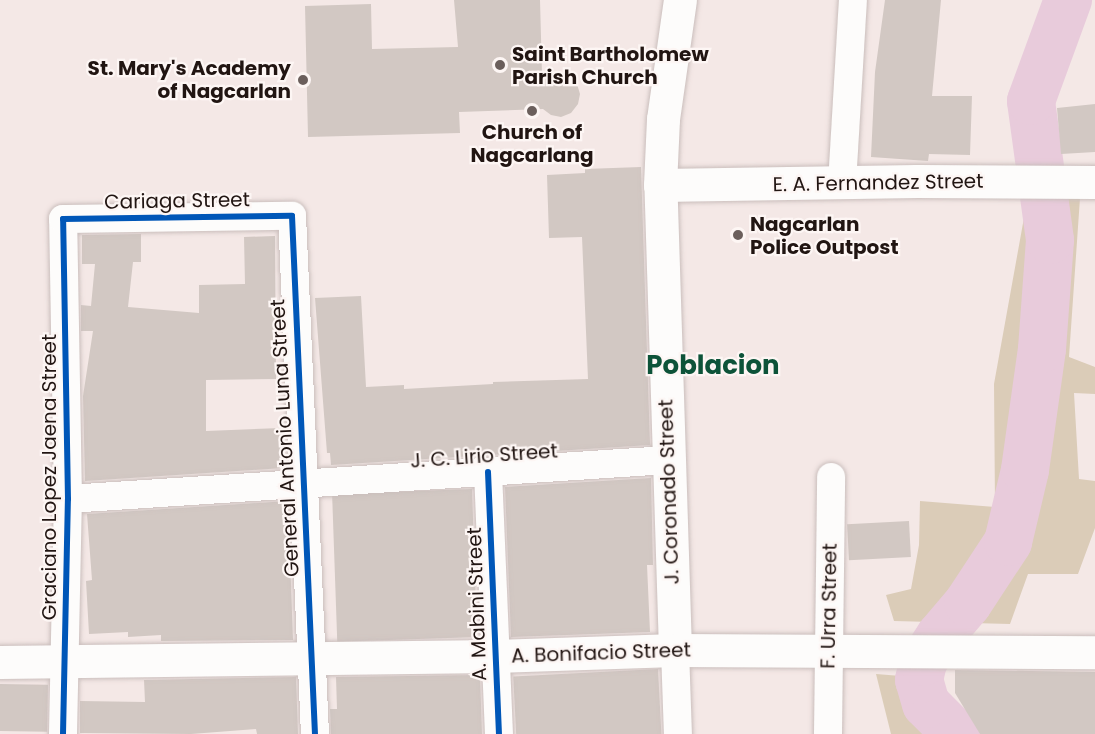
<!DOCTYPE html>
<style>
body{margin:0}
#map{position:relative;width:1095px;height:734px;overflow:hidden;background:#f4e8e6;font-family:Poppins,sans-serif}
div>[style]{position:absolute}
.forest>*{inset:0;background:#dbccb8}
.river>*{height:48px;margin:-24px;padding:0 24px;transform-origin:24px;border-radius:24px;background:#e8cbdb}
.building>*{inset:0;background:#d2c8c3;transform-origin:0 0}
.roads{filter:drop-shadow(0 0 2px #cabebc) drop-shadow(0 0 2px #cabebc)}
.minor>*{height:28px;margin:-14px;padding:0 14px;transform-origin:14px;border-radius:14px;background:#fdfcfb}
.tertiary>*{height:33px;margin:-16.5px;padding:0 16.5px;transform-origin:16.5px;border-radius:16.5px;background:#fdfcfb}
.secondary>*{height:33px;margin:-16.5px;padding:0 16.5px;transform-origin:16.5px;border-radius:16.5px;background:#fdfcfb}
.cycleway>*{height:6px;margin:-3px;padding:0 3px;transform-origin:3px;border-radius:3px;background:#0057b8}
.dots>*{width:16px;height:16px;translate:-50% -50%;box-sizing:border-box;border:3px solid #fdf6f4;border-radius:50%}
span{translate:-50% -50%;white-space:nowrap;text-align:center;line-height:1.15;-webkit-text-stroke:4.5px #fdf6f4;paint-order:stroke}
.poi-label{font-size:20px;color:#211512;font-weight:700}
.left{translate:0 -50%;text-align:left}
.right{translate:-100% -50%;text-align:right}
.street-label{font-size:20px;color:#211512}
.district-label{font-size:26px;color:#0d5339;font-weight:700}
</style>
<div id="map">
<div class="forest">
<div style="clip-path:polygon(1080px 198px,1069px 357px,1095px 367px,1095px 394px,1074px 393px,1079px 479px,1095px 481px,1095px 528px,1078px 574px,1028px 574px,1010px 624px,894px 621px,886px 595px,911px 589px,919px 545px,920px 501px,995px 507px,994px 384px,1027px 201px)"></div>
<div style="clip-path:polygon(876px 674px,926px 678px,954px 734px,891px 734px)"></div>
</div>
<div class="river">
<div style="left:956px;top:734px;width:42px;rotate:-135deg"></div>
<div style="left:926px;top:704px;width:25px;rotate:-106deg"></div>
<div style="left:919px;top:680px;width:18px;rotate:-77deg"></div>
<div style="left:923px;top:662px;width:31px;rotate:-57deg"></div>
<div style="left:940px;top:636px;width:43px;rotate:-49.7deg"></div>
<div style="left:968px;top:603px;width:73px;rotate:-56.7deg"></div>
<div style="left:1008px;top:542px;width:74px;rotate:-76.7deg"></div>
<div style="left:1025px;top:470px;width:122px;rotate:-82deg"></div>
<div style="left:1042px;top:349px;width:109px;rotate:-85.8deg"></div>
<div style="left:1050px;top:240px;width:140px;rotate:-97.8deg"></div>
<div style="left:1031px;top:101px;width:108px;rotate:-69.9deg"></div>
</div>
<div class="building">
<div style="clip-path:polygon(454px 0,540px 0,542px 74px,566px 76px,577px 84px,580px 94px,578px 104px,571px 113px,561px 117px,551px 115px,543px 109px,459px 112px,460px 133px,308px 137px,305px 6px,371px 4px,372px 49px,458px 47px)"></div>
<div style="clip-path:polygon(885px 0,941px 0,932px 96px,972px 96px,970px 155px,929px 154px,928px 161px,871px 157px,875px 72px)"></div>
<div style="clip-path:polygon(1095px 104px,1095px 152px,1061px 154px,1057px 108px)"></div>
<div style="clip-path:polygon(641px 167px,650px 445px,331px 465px,330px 453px,327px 453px,315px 298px,361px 296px,366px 387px,404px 385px,404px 389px,493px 384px,493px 382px,588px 379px,582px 237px,549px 238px,547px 175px,585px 173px,585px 169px)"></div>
<div style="clip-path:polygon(141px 234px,141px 262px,133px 262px,128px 307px,199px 313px,199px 285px,245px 284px,244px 237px,275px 236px,276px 379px,206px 380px,206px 431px,281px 428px,283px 468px,85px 481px,83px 396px,93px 331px,81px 331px,81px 305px,91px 306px,95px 264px,82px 264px,82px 235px)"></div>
<div style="clip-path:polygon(651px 478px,653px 565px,647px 565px,650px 632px,511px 637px,505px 487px)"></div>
<div style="left:472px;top:489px;width:148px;height:140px;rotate:88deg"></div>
<div style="clip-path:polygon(288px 501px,293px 640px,161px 641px,161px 635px,128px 637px,128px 632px,89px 634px,86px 581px,92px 580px,87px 514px)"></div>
<div style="left:909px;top:521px;width:36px;height:62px;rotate:87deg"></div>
<div style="left:658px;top:669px;width:65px;height:145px;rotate:87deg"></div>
<div style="clip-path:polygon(955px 670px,1095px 672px,1095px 734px,980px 734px,955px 693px)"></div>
<div style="clip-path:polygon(480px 675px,482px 734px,331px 734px,330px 709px,337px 709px,336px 677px)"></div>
<div style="clip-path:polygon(296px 677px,298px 734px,257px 734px,256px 729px,191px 734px,80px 733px,80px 701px,145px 702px,144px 680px)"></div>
<div style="left:0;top:684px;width:48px;height:47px;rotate:1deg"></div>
</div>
<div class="roads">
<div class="minor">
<div style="left:842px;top:184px;width:184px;rotate:-86.6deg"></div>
<div style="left:488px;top:472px;width:262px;rotate:87.6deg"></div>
<div style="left:68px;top:499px;width:601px;rotate:-3.72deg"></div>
<div style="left:675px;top:650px;width:84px;rotate:88deg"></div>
<div style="left:63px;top:734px;width:235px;rotate:-88.8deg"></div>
<div style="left:68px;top:499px;width:280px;rotate:-91deg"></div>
<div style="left:63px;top:219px;width:229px;rotate:-0.8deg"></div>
<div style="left:292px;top:216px;width:519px;rotate:87.46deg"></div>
<div style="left:828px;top:734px;width:257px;rotate:-89.3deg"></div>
</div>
<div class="tertiary">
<div style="left:660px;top:185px;width:66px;rotate:-87.4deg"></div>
<div style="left:663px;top:119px;width:120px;rotate:-81.9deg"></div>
</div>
<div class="secondary">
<div style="left:675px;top:650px;width:465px;rotate:-91.8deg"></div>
<div style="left:660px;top:185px;width:257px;rotate:-0.9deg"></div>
<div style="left:917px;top:181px;width:178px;rotate:0.3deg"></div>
<div style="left:0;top:662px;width:495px;rotate:-0.7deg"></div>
<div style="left:495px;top:656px;width:180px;rotate:-1.9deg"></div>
<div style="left:675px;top:650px;width:420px;rotate:0.3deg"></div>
</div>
</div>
<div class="cycleway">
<div style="left:488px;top:472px;width:262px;rotate:87.6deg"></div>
<div style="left:63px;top:734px;width:235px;rotate:-88.8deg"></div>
<div style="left:68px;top:499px;width:280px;rotate:-91deg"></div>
<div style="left:63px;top:219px;width:229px;rotate:-0.8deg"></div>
<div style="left:292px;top:216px;width:519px;rotate:87.46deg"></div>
</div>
<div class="dots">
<div style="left:500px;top:65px;background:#6b5f5c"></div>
<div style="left:303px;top:80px;background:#6b5f5c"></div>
<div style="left:532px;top:111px;background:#6b5f5c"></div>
<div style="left:738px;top:235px;background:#6b5f5c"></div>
</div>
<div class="poi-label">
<span class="left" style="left:512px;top:66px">Saint Bartholomew<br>Parish Church</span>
<span class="right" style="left:291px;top:80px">St. Mary's Academy<br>of Nagcarlan</span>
<span style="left:532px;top:144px">Church of<br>Nagcarlang</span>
<span class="left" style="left:750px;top:236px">Nagcarlan<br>Police Outpost</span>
</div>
<div class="street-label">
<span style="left:878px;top:183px;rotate:-1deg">E. A. Fernandez Street</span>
<span style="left:177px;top:201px;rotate:-1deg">Cariaga Street</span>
<span style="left:285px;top:438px;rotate:-93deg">General Antonio Luna Street</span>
<span style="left:484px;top:456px;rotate:-4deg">J. C. Lirio Street</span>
<span style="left:49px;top:477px;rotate:-90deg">Graciano Lopez Jaena Street</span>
<span style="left:669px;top:492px;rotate:-92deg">J. Coronado Street</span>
<span style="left:477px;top:604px;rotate:-92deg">A. Mabini Street</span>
<span style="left:829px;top:606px;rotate:-89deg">F. Urra Street</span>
<span style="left:601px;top:653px;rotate:-2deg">A. Bonifacio Street</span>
</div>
<div class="district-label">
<span style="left:713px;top:366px">Poblacion</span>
</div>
</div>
